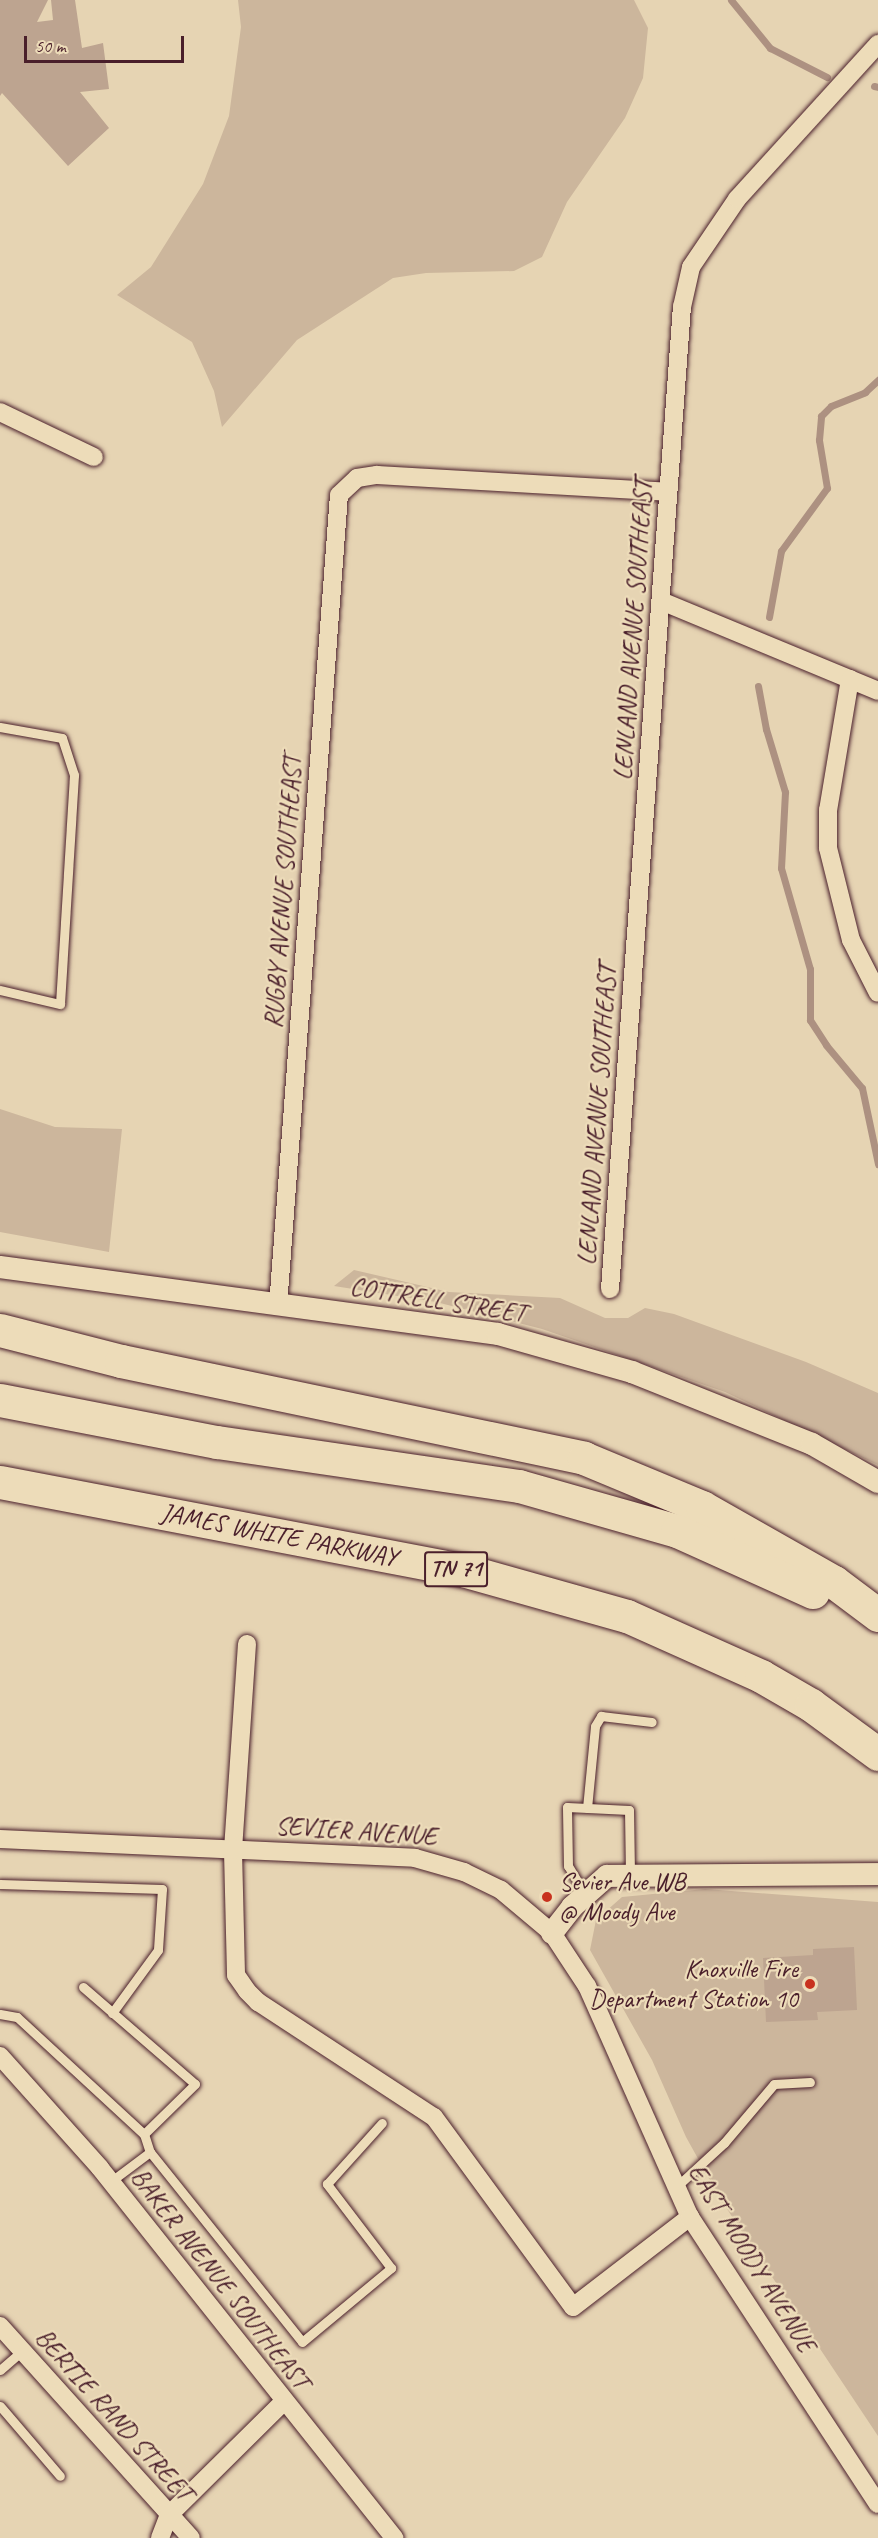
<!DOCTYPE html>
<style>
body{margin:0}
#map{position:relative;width:878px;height:2538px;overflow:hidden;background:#e6d4b3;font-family:Caveat,sans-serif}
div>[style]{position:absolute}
.green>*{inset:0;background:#ccb69c}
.stream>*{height:7px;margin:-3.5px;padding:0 3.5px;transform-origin:3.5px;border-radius:3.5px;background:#ad9181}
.building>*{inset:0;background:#bda490}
.roads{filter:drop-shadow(0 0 2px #4a1f2b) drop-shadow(0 0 2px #4a1f2b)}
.service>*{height:9px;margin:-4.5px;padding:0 4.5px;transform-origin:4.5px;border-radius:4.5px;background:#eddcb9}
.minor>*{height:18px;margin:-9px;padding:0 9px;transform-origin:9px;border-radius:9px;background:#eddcb9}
.tertiary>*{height:22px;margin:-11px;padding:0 11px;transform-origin:11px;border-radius:11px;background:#eddcb9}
.motorway>*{height:33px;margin:-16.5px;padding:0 16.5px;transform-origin:16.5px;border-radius:16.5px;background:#eddcb9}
.dots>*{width:16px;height:16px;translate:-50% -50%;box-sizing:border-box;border:3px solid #eddcb9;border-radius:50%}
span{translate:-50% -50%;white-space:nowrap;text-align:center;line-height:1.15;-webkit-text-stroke:4.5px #eddcb9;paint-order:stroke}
.shield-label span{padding:2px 4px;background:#eddcb9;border:2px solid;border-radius:4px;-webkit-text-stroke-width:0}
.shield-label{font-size:24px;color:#4a1f2b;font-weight:700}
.street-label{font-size:26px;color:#4a1f2b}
.poi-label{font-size:26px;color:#4a1f2b}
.left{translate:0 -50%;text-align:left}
.right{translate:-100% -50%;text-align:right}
.scale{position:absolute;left:24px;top:36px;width:160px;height:27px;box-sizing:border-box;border:3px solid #4a1f2b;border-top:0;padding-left:8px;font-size:18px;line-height:21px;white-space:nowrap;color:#4a1f2b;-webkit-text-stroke:4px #eddcb9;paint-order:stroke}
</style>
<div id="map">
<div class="green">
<div style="clip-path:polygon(238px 0,634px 0,648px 28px,643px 78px,625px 118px,567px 202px,542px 257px,514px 271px,426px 273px,393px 278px,297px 340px,222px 427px,214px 391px,192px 342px,117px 295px,151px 267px,203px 184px,229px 116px,241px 27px)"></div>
<div style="clip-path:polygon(0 1109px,55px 1127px,122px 1129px,109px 1252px,0 1232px)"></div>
<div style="clip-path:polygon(354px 1270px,449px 1292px,560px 1298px,605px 1318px,628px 1318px,645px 1308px,674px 1314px,806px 1362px,878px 1393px,878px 1465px,725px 1392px,542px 1329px,436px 1302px,334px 1286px)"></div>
<div style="clip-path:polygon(705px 1889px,878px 1902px,878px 2436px,721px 2200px,686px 2137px,652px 2060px,590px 1950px,596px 1920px,622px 1897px)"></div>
</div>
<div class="stream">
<div style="left:731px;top:0;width:62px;rotate:50.9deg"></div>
<div style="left:770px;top:48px;width:64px;rotate:27deg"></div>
<div style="left:874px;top:86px;width:4px;rotate:14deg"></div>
<div style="left:769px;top:617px;width:67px;rotate:-79.7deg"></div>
<div style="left:781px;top:551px;width:78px;rotate:-53.9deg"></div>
<div style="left:827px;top:488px;width:49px;rotate:-99.5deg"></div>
<div style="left:819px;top:440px;width:24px;rotate:-85deg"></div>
<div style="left:821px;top:416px;width:14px;rotate:-45deg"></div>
<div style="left:831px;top:406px;width:37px;rotate:-22deg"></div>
<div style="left:865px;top:392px;width:18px;rotate:-43deg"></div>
<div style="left:758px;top:686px;width:44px;rotate:79.5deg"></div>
<div style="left:766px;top:729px;width:66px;rotate:73.2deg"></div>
<div style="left:785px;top:792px;width:76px;rotate:93deg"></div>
<div style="left:781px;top:868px;width:105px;rotate:74deg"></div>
<div style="left:810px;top:969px;width:51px;rotate:90deg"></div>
<div style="left:810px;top:1020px;width:30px;rotate:57deg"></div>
<div style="left:826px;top:1045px;width:56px;rotate:50.1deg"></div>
<div style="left:862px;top:1088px;width:78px;rotate:78.1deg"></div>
</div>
<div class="building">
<div style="clip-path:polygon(0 0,48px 0,37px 22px,53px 20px,51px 0,75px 0,82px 48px,103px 43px,109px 89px,80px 92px,109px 128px,68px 166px,2px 93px,0 96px)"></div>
<div style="clip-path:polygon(854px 1947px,857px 2010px,817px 2012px,818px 2020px,766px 2022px,763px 1958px,813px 1955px,813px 1949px)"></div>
</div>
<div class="roads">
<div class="service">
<div style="left:0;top:727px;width:63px;rotate:10.1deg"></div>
<div style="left:62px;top:738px;width:39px;rotate:72deg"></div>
<div style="left:74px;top:775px;width:229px;rotate:93.5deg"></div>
<div style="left:60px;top:1004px;width:62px;rotate:-166.9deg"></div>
<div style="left:587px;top:1808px;width:82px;rotate:-84.4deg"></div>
<div style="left:595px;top:1726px;width:12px;rotate:-59deg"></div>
<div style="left:601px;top:1716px;width:51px;rotate:6.7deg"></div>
<div style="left:0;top:1884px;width:162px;rotate:1.8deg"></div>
<div style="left:162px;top:1889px;width:61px;rotate:93.8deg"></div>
<div style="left:158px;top:1950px;width:78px;rotate:126.1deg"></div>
<div style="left:585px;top:1894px;width:33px;rotate:-121deg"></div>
<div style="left:568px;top:1866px;width:59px;rotate:-91deg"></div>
<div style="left:567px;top:1807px;width:62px;rotate:2.8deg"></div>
<div style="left:629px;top:1810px;width:66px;rotate:89.1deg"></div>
<div style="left:83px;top:1987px;width:148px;rotate:40.9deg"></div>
<div style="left:195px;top:2084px;width:71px;rotate:135.6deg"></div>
<div style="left:144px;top:2134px;width:19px;rotate:72deg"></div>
<div style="left:0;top:2014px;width:17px;rotate:10deg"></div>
<div style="left:17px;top:2017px;width:173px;rotate:42.7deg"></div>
<div style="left:110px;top:2182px;width:50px;rotate:-36.9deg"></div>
<div style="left:150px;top:2152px;width:243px;rotate:51.3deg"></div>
<div style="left:302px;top:2342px;width:116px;rotate:-39.7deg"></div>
<div style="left:391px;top:2268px;width:106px;rotate:-127.3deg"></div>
<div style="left:327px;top:2184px;width:82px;rotate:-48deg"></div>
<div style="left:675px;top:2188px;width:67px;rotate:-42.6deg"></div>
<div style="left:724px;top:2143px;width:77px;rotate:-49.7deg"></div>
<div style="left:774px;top:2084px;width:36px;rotate:-3deg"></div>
<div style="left:0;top:2370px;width:30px;rotate:-41deg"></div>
<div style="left:0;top:2406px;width:92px;rotate:49.4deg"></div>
</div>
<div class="minor">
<div style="left:0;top:412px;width:104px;rotate:25.6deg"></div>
<div style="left:661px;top:601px;width:235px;rotate:22.5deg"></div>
<div style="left:850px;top:679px;width:133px;rotate:99.5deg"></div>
<div style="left:828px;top:810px;width:38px;rotate:90deg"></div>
<div style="left:828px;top:848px;width:95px;rotate:76deg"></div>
<div style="left:851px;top:940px;width:59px;rotate:63deg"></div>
<div style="left:610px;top:1289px;width:985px;rotate:-85.81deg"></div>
<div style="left:682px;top:307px;width:41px;rotate:-77.3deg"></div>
<div style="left:691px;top:267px;width:82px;rotate:-55.9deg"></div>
<div style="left:737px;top:199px;width:210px;rotate:-47.7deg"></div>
<div style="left:278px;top:1306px;width:813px;rotate:-85.7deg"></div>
<div style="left:339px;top:495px;width:25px;rotate:-43deg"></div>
<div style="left:357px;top:478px;width:20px;rotate:-9deg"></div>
<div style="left:377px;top:475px;width:291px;rotate:3.3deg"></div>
<div style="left:247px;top:1644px;width:207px;rotate:93.9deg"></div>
<div style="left:233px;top:1851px;width:124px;rotate:88.6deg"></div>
<div style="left:236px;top:1975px;width:19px;rotate:55deg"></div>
<div style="left:247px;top:1991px;width:16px;rotate:45deg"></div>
<div style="left:258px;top:2002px;width:210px;rotate:33.2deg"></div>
<div style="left:434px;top:2117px;width:235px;rotate:53.8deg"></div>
<div style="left:573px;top:2307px;width:148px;rotate:-37.6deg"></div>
<div style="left:0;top:1839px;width:415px;rotate:2.6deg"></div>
<div style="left:415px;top:1858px;width:51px;rotate:15.9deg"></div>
<div style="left:464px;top:1872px;width:41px;rotate:25.9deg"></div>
<div style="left:501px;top:1890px;width:67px;rotate:40.1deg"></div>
<div style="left:552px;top:1933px;width:64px;rotate:56.6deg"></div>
<div style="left:587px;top:1986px;width:253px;rotate:66deg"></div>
<div style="left:690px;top:2217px;width:343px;rotate:56.8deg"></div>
<div style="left:0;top:2056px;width:150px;rotate:48.2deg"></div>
<div style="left:100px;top:2168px;width:473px;rotate:51.5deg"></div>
<div style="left:0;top:2326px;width:285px;rotate:48deg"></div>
<div style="left:160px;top:2538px;width:25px;rotate:-69deg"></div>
<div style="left:169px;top:2515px;width:162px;rotate:-44.7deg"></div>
</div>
<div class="tertiary">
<div style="left:0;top:1267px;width:502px;rotate:7.66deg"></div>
<div style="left:498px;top:1334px;width:139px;rotate:15.8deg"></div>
<div style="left:632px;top:1372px;width:194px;rotate:21.8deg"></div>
<div style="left:812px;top:1444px;width:76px;rotate:29.9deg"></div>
<div style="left:552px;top:1933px;width:33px;rotate:-52deg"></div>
<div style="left:572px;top:1907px;width:47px;rotate:-41.5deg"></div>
<div style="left:607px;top:1876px;width:271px;rotate:-0.4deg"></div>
</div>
<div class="motorway">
<div style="left:0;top:1330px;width:125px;rotate:14.4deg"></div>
<div style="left:121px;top:1361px;width:473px;rotate:11.8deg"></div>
<div style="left:584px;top:1458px;width:128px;rotate:22.6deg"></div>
<div style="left:702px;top:1507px;width:152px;rotate:29.6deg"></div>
<div style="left:834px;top:1582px;width:55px;rotate:36.9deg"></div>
<div style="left:0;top:1400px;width:221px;rotate:11deg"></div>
<div style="left:217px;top:1442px;width:305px;rotate:8.3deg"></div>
<div style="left:519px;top:1486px;width:164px;rotate:15.9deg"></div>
<div style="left:677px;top:1531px;width:149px;rotate:24.2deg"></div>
<div style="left:0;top:1482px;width:471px;rotate:10.8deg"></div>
<div style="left:463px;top:1570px;width:170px;rotate:15.7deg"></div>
<div style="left:627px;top:1616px;width:147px;rotate:24.1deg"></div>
<div style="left:761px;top:1676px;width:58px;rotate:30.1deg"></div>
<div style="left:811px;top:1705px;width:83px;rotate:36.2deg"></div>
</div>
</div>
<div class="dots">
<div style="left:547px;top:1897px;background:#c8321e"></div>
<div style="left:810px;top:1984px;background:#c8321e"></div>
</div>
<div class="shield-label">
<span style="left:456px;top:1569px">TN 71</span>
</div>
<div class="street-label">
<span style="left:633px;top:630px;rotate:-86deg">LENLAND AVENUE SOUTHEAST</span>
<span style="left:283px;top:892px;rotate:-86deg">RUGBY AVENUE SOUTHEAST</span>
<span style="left:597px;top:1115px;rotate:-86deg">LENLAND AVENUE SOUTHEAST</span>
<span style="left:438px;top:1300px;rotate:9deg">COTTRELL STREET</span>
<span style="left:279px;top:1535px;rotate:11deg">JAMES WHITE PARKWAY</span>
<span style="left:356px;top:1831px;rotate:4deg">SEVIER AVENUE</span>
<span style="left:752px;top:2258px;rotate:58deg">EAST MOODY AVENUE</span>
<span style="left:220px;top:2279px;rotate:52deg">BAKER AVENUE SOUTHEAST</span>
<span style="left:114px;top:2415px;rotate:48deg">BERTIE RAND STREET</span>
</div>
<div class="poi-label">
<span class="left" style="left:559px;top:1897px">Sevier Ave WB<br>@ Moody Ave</span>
<span class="right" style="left:798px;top:1984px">Knoxville Fire<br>Department Station 10</span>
</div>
<div class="scale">50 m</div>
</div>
